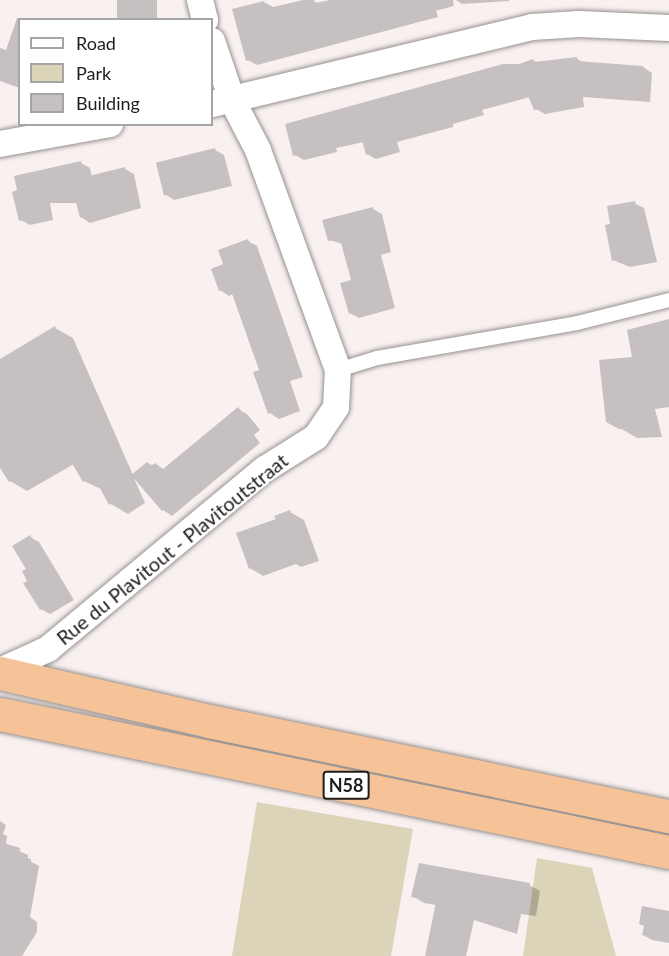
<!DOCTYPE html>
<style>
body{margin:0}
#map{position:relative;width:669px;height:956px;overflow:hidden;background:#f8f1f0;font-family:Lato,sans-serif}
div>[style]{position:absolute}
.green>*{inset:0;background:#dbd4b8}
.shadow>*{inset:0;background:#0003;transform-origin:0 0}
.building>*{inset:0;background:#c7c0c3;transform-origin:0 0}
.roads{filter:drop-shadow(0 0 2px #979190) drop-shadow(0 0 2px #979190)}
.lane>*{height:14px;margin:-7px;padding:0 7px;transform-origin:7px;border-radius:7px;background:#fff}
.street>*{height:26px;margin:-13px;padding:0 13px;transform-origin:13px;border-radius:13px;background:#fff}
.highway>*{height:33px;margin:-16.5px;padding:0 16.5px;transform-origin:16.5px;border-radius:16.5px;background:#f5c397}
span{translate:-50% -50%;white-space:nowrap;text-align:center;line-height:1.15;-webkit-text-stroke:4.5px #fff;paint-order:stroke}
.shield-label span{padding:2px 4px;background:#fff;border:2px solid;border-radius:4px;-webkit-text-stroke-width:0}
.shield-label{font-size:18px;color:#201d1d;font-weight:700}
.street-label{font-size:20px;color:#201d1d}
.legend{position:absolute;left:18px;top:18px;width:195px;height:108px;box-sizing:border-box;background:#fff;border:2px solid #a6a5a5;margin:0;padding:8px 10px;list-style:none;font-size:18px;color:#201d1d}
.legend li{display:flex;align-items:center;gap:12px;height:30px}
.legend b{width:30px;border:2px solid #a6a5a5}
</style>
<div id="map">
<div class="green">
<div style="clip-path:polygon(257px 802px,413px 829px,391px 956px,232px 956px)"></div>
<div style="clip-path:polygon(537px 858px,592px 868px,616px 956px,523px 956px)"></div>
</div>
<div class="shadow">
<div style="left:117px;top:0;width:40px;height:20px"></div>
<div style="clip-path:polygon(309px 0,321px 4px,336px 0,433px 0,438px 17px,257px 65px,248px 60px,264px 2px,273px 7px)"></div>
<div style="clip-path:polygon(456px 0,509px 0,509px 1px,462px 4px)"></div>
<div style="clip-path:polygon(576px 58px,584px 63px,643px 67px,652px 73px,650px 102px,583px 97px,584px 107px,545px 114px,536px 109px,530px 97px,482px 110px,484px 115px,453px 124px,453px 127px,397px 142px,400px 152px,376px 159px,367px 154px,364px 142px,336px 148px,337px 152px,304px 160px,295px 155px,533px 60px,537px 63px)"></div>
<div style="clip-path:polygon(215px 150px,224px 155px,232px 186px,174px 200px,165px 194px)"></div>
<div style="clip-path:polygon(81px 163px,90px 168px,92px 177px,125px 169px,134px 174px,141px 208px,90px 223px,81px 217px,77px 203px,50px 203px,53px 220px,30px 225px,21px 220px,14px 196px)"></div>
<div style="clip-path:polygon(634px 203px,644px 208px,657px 262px,630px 267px,613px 260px,611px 225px)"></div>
<div style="clip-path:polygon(373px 209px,382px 214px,391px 252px,381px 255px,395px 308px,359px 318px,350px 313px,353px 281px,343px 244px,329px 240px)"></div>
<div style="clip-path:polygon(248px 241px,257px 246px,303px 377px,290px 381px,300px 411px,279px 419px,270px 413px,261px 371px,233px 294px,229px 296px,220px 290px,225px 265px)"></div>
<div style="clip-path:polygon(669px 321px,669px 407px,655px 409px,662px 437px,637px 438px,608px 421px,634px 358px)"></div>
<div style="clip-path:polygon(55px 328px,73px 338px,133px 475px,147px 463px,164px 470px,238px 409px,247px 414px,260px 430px,254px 435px,260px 443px,172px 516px,163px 510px,133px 476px,145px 503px,128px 514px,111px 504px,103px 490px,84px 481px,74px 464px,27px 491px,10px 481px,0 465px,0 361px)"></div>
<div style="clip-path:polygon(290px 512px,304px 520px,319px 561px,301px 567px,296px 564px,263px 576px,250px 568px,277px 520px)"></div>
<div style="clip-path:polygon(30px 537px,39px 542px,74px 600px,50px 614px,41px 609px,29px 581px)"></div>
<div style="clip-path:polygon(0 821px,6px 825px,3px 834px,7px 836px,6px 845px,28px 855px,28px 860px,39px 866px,30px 917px,37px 922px,37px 932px,22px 956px,0 956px)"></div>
<div style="clip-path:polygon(529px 885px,540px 891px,536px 916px,521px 914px,517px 934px,474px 920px,466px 956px,426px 956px,436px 905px,424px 903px,413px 896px)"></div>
<div style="clip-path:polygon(669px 912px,669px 943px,652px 940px,643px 935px)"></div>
</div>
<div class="building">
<div style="clip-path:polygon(303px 0,314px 0,315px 3px,330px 0,453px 0,454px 6px,246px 61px,232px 9px,264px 1px,266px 9px)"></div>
<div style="clip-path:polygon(17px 18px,20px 18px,20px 88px,0 81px,0 48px,6px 50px)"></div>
<div style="clip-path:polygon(577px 57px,577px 61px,643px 66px,641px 98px,574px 93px,576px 103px,534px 110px,526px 91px,474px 105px,475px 110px,444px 119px,445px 122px,389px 137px,392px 147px,366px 155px,361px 136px,328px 143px,329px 147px,293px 156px,285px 124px,503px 64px,519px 64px,533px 59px,534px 62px)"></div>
<div style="left:215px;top:148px;width:34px;height:61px;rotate:76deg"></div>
<div style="clip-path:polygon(81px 161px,85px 177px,125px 167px,132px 203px,80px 218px,75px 199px,42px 199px,45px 215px,19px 221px,12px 192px,17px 190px,14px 176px)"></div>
<div style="clip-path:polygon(635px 201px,648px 258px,619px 263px,619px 259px,612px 261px,605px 225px,610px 224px,607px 206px)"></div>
<div style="clip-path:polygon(373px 207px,383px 247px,372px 250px,386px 303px,349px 314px,340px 283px,351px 280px,340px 239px,328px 241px,322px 220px)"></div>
<div style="clip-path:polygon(248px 239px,294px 372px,282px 376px,292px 406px,268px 414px,253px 372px,259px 370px,230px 288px,219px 291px,211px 269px,223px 264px,218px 250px)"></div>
<div style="clip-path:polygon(669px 319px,669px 395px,639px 400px,645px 427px,619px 429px,606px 422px,599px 360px,632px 357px,627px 330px)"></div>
<div style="clip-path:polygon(55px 326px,128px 493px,109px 505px,93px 475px,83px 482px,64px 450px,9px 482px,0 468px,0 359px)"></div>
<div style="clip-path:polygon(238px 407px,252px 425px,246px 429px,252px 437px,162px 511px,131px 475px,147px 462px,151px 466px,155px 463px,163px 469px)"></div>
<div style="clip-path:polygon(290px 510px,306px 553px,286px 560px,285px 556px,249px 569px,236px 533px,276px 519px,274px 516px)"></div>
<div style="clip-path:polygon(30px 535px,66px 595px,40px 610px,23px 583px,27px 581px,22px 571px,26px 569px,12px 546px)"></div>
<div style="clip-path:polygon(0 842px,20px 848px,19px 856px,31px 859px,22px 910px,28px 915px,28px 926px,9px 956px,0 956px)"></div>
<div style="clip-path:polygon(419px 863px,530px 883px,525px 911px,510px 908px,505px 929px,463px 915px,454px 956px,425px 956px,436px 902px,411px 897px)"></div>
<div style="clip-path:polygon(642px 906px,669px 911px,669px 941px,642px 935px,644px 926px,639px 924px)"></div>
</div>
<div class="roads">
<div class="lane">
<div style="left:338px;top:370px;width:41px;rotate:-17.1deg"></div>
<div style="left:377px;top:358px;width:203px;rotate:-9.9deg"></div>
<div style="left:577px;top:323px;width:95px;rotate:-14deg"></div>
</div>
<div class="street">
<div style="left:200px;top:0;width:21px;rotate:76deg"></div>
<div style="left:212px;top:104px;width:329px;rotate:-13.5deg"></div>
<div style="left:532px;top:27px;width:47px;rotate:-3.7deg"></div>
<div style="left:579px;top:24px;width:90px;rotate:2.5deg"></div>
<div style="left:0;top:144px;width:112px;rotate:-10.3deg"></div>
<div style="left:0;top:671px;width:53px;rotate:-24.6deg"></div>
<div style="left:48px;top:649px;width:282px;rotate:-39.7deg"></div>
<div style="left:265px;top:469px;width:60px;rotate:-32.1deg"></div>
<div style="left:316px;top:437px;width:36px;rotate:-56deg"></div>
<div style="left:336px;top:407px;width:37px;rotate:-87deg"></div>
<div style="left:338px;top:370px;width:234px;rotate:-110deg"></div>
<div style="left:258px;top:150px;width:56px;rotate:-117.5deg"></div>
<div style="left:232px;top:100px;width:62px;rotate:-108.7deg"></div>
</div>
<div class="highway">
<div style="left:0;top:673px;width:214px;rotate:12.9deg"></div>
<div style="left:209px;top:721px;width:470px;rotate:11.7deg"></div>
<div style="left:0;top:714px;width:683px;rotate:11.66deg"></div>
</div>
</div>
<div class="shield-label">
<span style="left:346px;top:785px">N58</span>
</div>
<div class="street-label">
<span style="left:172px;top:549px;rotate:-39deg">Rue du Plavitout - Plavitoutstraat</span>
</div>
<ul class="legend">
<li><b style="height:8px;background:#fff"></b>Road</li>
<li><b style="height:16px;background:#dbd4b8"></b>Park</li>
<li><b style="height:16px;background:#c7c0c3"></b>Building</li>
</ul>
</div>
